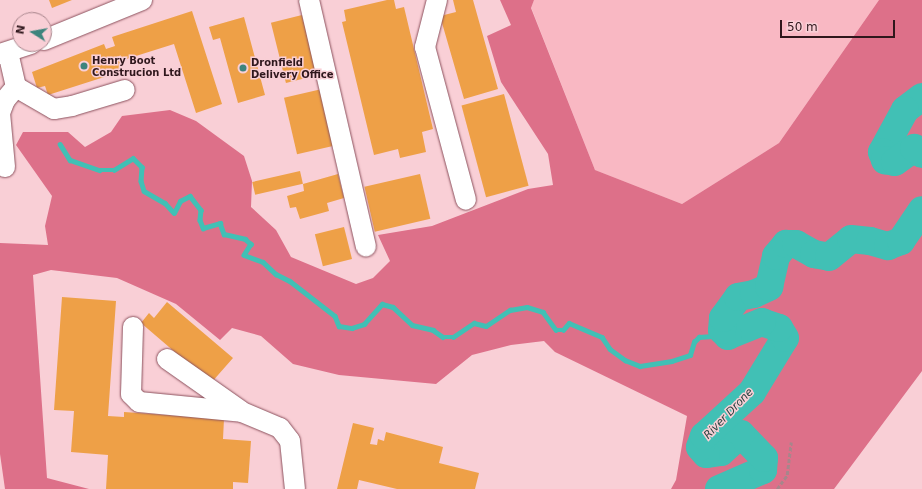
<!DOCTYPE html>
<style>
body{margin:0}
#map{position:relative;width:922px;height:489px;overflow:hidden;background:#f9cfd6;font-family:"DejaVu Sans",sans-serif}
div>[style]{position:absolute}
.green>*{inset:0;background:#f9b8c3}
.forest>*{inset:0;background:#dd7089}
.stream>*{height:4.5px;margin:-2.25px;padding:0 2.25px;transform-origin:2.25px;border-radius:2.25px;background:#41c0b5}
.river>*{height:28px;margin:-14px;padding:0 14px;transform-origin:14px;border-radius:14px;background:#41c0b5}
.building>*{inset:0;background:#eea047;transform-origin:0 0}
.path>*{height:2.5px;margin-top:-1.25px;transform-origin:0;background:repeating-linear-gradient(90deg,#a8858b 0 4px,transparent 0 6px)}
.roads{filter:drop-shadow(0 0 1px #8c525e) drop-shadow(0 0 1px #8c525e)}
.minor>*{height:20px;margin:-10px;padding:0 10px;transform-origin:10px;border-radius:10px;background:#fff}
.dots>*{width:11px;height:11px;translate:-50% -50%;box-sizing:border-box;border:2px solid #f9cfd6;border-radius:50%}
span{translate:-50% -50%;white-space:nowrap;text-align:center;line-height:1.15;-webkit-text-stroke:3px #f9cfd6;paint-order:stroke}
.poi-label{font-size:10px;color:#2f171c;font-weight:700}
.left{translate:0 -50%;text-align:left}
.water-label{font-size:11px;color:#284441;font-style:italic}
.north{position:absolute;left:12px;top:12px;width:40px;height:40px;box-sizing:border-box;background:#f9cfd6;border:1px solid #a8858c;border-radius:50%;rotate:281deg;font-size:11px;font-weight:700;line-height:16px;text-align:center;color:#2f171c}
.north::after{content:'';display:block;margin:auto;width:14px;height:18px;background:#3d847d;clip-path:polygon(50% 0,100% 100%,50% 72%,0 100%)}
.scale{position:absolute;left:780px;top:20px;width:115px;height:18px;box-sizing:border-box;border:2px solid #2f171c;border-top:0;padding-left:5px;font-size:12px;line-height:14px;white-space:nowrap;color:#2f171c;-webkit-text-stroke:3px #f9cfd6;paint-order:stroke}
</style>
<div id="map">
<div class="green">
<div style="clip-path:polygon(534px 0,879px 0,779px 143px,682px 204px,595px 170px,531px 7px)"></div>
</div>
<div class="forest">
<div style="clip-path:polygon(500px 0,534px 0,531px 8px,595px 170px,682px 204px,779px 143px,879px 0,922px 0,922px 371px,834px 489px,671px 489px,676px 480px,687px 416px,555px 352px,544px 341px,511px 345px,472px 355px,436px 384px,339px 375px,293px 364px,261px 336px,232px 328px,220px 340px,176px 304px,117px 278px,51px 270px,33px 275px,47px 478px,89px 489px,5px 489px,0 454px,0 243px,48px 245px,45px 226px,52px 196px,16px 145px,23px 132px,68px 132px,85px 147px,111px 132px,122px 116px,170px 110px,196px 121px,244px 156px,252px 181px,251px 207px,276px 230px,291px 257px,356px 284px,373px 278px,390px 261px,378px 235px,432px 226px,528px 189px,553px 185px,548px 154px,501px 82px,487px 36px,511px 25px)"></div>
</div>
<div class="stream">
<div style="left:60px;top:144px;width:19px;rotate:58deg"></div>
<div style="left:70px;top:160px;width:31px;rotate:19deg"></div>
<div style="left:99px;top:170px;width:15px"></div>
<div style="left:114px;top:170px;width:22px;rotate:-32deg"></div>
<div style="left:133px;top:158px;width:13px;rotate:45deg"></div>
<div style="left:142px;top:167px;width:14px;rotate:94deg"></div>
<div style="left:141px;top:181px;width:10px;rotate:73deg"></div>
<div style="left:144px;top:191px;width:24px;rotate:30deg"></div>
<div style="left:165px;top:203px;width:13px;rotate:48deg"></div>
<div style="left:174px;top:213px;width:13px;rotate:-63deg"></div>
<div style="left:180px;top:201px;width:11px;rotate:-27deg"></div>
<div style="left:190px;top:196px;width:18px;rotate:52deg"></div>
<div style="left:201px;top:210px;width:10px;rotate:96deg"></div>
<div style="left:200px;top:220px;width:9px;rotate:69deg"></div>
<div style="left:203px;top:228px;width:18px;rotate:-16deg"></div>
<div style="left:220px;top:223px;width:12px;rotate:70deg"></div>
<div style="left:224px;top:234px;width:22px;rotate:13deg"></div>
<div style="left:245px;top:239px;width:8px;rotate:40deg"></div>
<div style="left:251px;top:244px;width:13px;rotate:122deg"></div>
<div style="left:244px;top:255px;width:20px;rotate:20deg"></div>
<div style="left:263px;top:262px;width:18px;rotate:43deg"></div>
<div style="left:276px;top:274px;width:16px;rotate:27deg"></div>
<div style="left:290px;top:281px;width:57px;rotate:37.9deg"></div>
<div style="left:335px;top:316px;width:11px;rotate:68deg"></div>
<div style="left:339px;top:326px;width:13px;rotate:9deg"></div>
<div style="left:352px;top:328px;width:13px;rotate:-18deg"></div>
<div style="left:364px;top:324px;width:27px;rotate:-48deg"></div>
<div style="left:382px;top:304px;width:11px;rotate:15deg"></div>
<div style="left:393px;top:307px;width:26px;rotate:43deg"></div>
<div style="left:412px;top:325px;width:22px;rotate:13deg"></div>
<div style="left:433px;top:330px;width:12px;rotate:35deg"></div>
<div style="left:443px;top:337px;width:10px"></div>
<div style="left:453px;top:337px;width:25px;rotate:-34deg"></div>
<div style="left:474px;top:323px;width:12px;rotate:14deg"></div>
<div style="left:486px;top:326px;width:29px;rotate:-34deg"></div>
<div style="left:510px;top:310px;width:17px;rotate:-10deg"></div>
<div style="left:527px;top:307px;width:17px;rotate:17deg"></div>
<div style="left:543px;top:312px;width:22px;rotate:54deg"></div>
<div style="left:556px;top:330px;width:7px"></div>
<div style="left:563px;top:330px;width:9px;rotate:-49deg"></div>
<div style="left:569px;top:323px;width:36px;rotate:23deg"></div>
<div style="left:602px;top:337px;width:14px;rotate:56deg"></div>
<div style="left:610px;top:349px;width:19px;rotate:36deg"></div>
<div style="left:625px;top:360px;width:16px;rotate:22deg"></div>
<div style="left:640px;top:366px;width:32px;rotate:-9deg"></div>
<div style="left:672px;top:361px;width:19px;rotate:-18deg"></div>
<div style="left:690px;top:355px;width:14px;rotate:-73deg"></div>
<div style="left:694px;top:342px;width:7px;rotate:-45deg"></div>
<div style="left:699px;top:337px;width:13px;rotate:-4deg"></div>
<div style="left:712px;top:336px;width:12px;rotate:-31deg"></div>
</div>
<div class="river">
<div style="left:922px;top:97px;width:21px;rotate:143deg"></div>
<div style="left:905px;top:110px;width:48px;rotate:118.7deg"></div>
<div style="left:882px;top:152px;width:9px;rotate:69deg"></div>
<div style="left:885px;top:160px;width:10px;rotate:11deg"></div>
<div style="left:895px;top:162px;width:24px;rotate:-36deg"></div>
<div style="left:914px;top:148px;width:10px;rotate:37deg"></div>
<div style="left:719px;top:489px;width:48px;rotate:-23.4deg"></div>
<div style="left:763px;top:470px;width:12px;rotate:-85deg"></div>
<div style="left:764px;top:458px;width:33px;rotate:-134deg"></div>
<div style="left:741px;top:434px;width:27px;rotate:138deg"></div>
<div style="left:721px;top:452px;width:15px;rotate:172deg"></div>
<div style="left:706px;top:454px;width:9px;rotate:-131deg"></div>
<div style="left:700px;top:447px;width:12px;rotate:-70deg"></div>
<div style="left:704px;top:436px;width:65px;rotate:-42.5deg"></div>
<div style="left:752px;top:392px;width:63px;rotate:-58.6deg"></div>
<div style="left:785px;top:338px;width:12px;rotate:-121deg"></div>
<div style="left:779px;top:328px;width:18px;rotate:-161deg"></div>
<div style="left:762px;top:322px;width:37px;rotate:158deg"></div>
<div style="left:728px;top:336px;width:8px;rotate:-135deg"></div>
<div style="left:722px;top:330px;width:12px;rotate:-85deg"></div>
<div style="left:723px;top:318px;width:26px;rotate:-54deg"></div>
<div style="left:738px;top:297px;width:16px;rotate:-11deg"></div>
<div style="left:754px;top:294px;width:17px;rotate:-25deg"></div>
<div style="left:769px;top:287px;width:32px;rotate:-77deg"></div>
<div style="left:776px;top:256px;width:16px;rotate:-50deg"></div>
<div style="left:786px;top:244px;width:10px"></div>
<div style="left:796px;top:244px;width:21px;rotate:29deg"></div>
<div style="left:814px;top:254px;width:15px;rotate:11deg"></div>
<div style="left:829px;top:257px;width:28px;rotate:-39deg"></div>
<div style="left:851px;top:239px;width:19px;rotate:6deg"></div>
<div style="left:870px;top:241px;width:19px;rotate:16deg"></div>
<div style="left:888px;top:246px;width:14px;rotate:-21deg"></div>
<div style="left:901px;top:241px;width:37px;rotate:-56deg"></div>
</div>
<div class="building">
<div style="clip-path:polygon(49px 0,72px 0,52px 8px)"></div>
<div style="clip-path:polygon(387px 0,394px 0,396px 9px,404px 7px,433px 129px,422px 132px,426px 152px,400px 158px,398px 149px,374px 155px,342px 22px,346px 21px,344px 10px)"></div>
<div style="clip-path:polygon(453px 0,473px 0,498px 89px,464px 99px,440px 16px,456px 12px)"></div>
<div style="clip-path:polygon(192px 11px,222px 104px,196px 113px,174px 44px,120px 61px,123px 71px,48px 95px,45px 86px,37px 88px,32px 72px,104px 44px,106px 49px,115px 46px,112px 37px)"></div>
<div style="left:302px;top:15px;width:62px;height:32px;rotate:76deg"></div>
<div style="clip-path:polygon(244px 17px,265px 95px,238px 103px,220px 38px,213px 40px,209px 27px)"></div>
<div style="left:322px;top:89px;width:58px;height:39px;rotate:77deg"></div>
<div style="left:504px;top:94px;width:95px;height:44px;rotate:75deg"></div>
<div style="left:300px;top:171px;width:13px;height:49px;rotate:77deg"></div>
<div style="clip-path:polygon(338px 174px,344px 198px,327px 203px,329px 211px,300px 219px,296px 207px,290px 208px,287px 196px,304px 191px,303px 184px)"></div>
<div style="left:420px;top:174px;width:46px;height:57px;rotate:77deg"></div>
<div style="left:344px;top:227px;width:33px;height:30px;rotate:76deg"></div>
<div style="clip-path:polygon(62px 297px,116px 301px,108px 416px,124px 417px,124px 412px,224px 419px,223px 439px,251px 441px,248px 483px,233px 482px,233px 489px,106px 489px,108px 455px,71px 452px,74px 411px,54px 410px)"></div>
<div style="clip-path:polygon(167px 302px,233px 358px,211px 383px,141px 323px,149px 313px,154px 318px)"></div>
<div style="clip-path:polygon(353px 423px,374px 428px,370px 444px,377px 445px,378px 439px,384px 441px,386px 432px,443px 447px,439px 463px,479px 473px,475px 489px,397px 489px,359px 480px,357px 489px,337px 489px)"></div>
</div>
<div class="path">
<div style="left:777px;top:489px;width:17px;rotate:-54deg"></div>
<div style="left:787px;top:475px;width:33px;rotate:-83deg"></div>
</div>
<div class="roads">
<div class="minor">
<div style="left:309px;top:0;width:253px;rotate:77deg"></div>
<div style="left:437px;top:0;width:49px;rotate:104.3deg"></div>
<div style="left:425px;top:47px;width:158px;rotate:75deg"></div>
<div style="left:44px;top:40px;width:106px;rotate:-22.2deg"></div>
<div style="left:0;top:54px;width:33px;rotate:-18deg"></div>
<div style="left:16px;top:87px;width:44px;rotate:30.1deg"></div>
<div style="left:54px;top:109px;width:18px;rotate:-9deg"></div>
<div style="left:72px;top:106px;width:55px;rotate:-16.8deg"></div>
<div style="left:5px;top:167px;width:54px;rotate:-95.3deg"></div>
<div style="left:0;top:113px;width:14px;rotate:-69deg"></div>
<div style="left:5px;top:100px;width:17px;rotate:-50deg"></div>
<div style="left:16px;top:87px;width:36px;rotate:-103deg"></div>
<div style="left:133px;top:327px;width:67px;rotate:91.7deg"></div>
<div style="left:131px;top:394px;width:11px;rotate:45deg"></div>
<div style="left:139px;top:402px;width:103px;rotate:5.5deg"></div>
<div style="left:242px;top:412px;width:41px;rotate:22.8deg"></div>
<div style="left:280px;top:428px;width:16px;rotate:52deg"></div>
<div style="left:290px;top:441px;width:48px;rotate:84.1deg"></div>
<div style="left:167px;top:359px;width:90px;rotate:35.1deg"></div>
</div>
</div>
<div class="dots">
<div style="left:84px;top:66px;background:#3d847d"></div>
<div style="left:243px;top:68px;background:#3d847d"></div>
</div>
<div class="poi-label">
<span class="left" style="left:92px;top:66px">Henry Boot<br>Construcion Ltd</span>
<span class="left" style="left:251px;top:68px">Dronfield<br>Delivery Office</span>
</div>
<div class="water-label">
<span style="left:729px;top:414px;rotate:-46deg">River Drone</span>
</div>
<div class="north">N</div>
<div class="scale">50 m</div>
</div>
